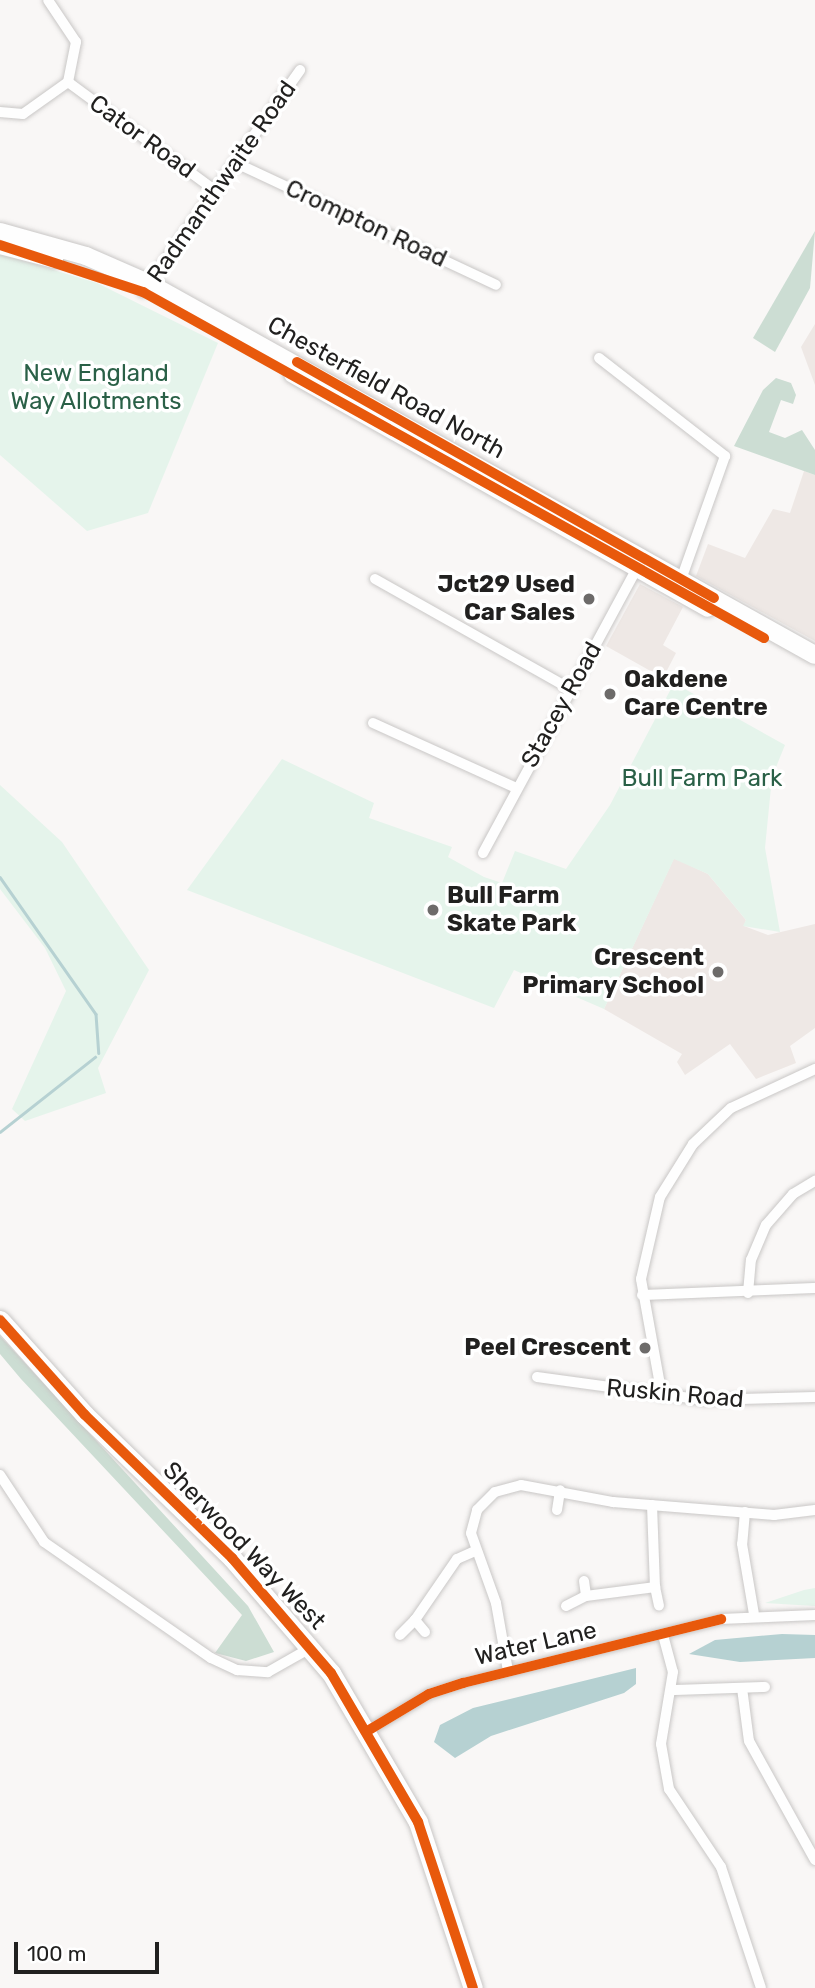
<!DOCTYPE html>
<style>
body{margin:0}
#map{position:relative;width:815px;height:1988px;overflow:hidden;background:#f9f7f6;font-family:Rubik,sans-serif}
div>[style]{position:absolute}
.built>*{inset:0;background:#eee8e5}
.green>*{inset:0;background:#e5f4eb}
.forest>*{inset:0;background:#ccddd3}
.water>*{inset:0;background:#b6d1d2}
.stream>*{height:2.5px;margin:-1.25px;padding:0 1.25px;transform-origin:1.25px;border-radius:1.25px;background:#b6d1d2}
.roads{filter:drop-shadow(0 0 2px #c9c7c6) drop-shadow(0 0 2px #c9c7c6)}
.street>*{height:10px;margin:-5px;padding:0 5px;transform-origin:5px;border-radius:5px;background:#fefefe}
.primary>*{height:18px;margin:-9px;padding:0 9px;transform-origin:9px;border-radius:9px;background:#fefefe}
.highway>*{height:19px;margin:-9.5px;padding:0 9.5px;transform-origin:9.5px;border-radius:9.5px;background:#fefefe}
.cycleway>*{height:10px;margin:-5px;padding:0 5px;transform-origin:5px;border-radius:5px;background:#e8590c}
.dots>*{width:19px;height:19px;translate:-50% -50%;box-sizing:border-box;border:4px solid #fff;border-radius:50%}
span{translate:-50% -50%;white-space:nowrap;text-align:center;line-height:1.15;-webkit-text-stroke:7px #fff;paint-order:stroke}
.street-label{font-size:24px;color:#21201f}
.park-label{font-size:24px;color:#2a6047}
.poi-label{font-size:24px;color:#21201f;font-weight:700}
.right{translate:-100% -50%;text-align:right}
.left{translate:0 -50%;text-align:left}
.scale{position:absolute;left:14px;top:1942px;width:145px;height:32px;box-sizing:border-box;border:4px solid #21201f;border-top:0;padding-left:9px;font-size:21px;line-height:24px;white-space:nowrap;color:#21201f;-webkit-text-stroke:5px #fff;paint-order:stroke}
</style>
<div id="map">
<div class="built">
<div style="clip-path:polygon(815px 324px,815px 385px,801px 347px)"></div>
<div style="clip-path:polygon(804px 471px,815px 475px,815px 641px,696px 576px,708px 544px,745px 558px,773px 509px,790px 513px)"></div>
<div style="clip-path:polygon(640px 584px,683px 607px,663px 645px,676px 653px,663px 678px,606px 646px)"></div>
<div style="clip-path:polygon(674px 858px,708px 874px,746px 920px,744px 926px,768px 935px,815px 924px,815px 1028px,790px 1046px,796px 1063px,756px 1079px,730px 1044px,685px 1075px,677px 1062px,682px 1054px,604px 1009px)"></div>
</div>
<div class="green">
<div style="clip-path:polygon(0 254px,97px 283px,218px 343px,148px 513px,87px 531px,0 455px)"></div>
<div style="clip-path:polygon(674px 683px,785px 745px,772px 777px,765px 848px,780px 932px,743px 926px,746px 920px,708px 874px,674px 859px,604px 1009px,514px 970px,494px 1008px,187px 890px,282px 759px,374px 803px,369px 818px,452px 847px,448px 857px,484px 877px,502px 883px,515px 851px,566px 869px,610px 805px)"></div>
<div style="clip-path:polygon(0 785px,62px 842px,149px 970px,98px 1068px,106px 1093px,25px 1121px,12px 1109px,66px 991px,45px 948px,0 889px)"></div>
<div style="clip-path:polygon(815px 1588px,815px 1606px,765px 1603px,804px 1590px)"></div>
</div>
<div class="forest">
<div style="clip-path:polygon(815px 231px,810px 288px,775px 352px,753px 338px)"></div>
<div style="clip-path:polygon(776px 378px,791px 383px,796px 395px,793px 404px,781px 400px,769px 432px,785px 438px,802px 430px,815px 450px,815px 475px,734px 446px,763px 390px)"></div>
<div style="clip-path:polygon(0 1336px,248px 1606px,274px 1652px,246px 1661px,215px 1653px,242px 1615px,21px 1379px,0 1354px)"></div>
</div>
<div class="water">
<div style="clip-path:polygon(782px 1634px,815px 1635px,815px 1658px,740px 1662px,689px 1654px,715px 1640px)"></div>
<div style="clip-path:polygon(636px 1668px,636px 1684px,624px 1693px,491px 1736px,455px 1758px,434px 1742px,440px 1725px,473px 1708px)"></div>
</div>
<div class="stream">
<div style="left:0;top:877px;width:167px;rotate:55deg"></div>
<div style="left:96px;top:1014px;width:39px;rotate:86deg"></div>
<div style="left:0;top:1132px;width:121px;rotate:-38.3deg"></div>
</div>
<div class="roads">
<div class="street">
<div style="left:68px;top:82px;width:184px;rotate:36.4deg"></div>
<div style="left:0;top:112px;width:23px;rotate:5deg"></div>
<div style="left:23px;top:114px;width:55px;rotate:-35.4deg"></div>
<div style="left:68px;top:82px;width:41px;rotate:-78.7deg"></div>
<div style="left:76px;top:42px;width:50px;rotate:-123.7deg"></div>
<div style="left:236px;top:163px;width:287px;rotate:25.1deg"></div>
<div style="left:143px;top:292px;width:272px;rotate:-54.7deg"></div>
<div style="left:599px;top:358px;width:160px;rotate:37.9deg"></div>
<div style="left:725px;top:456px;width:137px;rotate:109.6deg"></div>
<div style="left:375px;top:579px;width:226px;rotate:29.4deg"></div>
<div style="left:373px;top:723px;width:157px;rotate:24.4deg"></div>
<div style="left:483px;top:853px;width:330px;rotate:-61.6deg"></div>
<div style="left:748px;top:1293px;width:33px;rotate:-85deg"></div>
<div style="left:751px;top:1260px;width:38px;rotate:-67deg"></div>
<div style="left:766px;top:1225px;width:41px;rotate:-48.9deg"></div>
<div style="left:793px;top:1194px;width:26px;rotate:-31deg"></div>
<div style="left:642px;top:1295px;width:173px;rotate:-2.3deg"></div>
<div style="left:537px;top:1377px;width:169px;rotate:7.8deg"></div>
<div style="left:704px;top:1400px;width:111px;rotate:-1.5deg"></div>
<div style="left:662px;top:1396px;width:119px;rotate:-100.2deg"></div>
<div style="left:641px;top:1279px;width:84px;rotate:-77deg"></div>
<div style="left:660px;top:1197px;width:62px;rotate:-58.1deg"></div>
<div style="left:693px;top:1144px;width:52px;rotate:-43.5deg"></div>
<div style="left:731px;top:1108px;width:93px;rotate:-24.9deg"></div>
<div style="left:0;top:1475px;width:80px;rotate:56.7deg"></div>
<div style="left:44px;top:1542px;width:203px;rotate:34.8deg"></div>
<div style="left:211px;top:1658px;width:29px;rotate:25deg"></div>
<div style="left:237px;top:1670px;width:31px;rotate:4deg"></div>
<div style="left:268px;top:1672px;width:51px;rotate:-29.6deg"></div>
<div style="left:557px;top:1510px;width:20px;rotate:-81deg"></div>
<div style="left:745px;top:1512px;width:32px;rotate:95deg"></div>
<div style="left:742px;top:1544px;width:71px;rotate:80.3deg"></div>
<div style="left:584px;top:1581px;width:15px;rotate:82deg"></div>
<div style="left:586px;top:1596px;width:70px;rotate:-7.4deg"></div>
<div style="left:655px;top:1587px;width:82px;rotate:-92.1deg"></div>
<div style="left:655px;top:1587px;width:19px;rotate:78deg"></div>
<div style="left:566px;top:1606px;width:22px;rotate:-27deg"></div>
<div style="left:425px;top:1632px;width:16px;rotate:-130deg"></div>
<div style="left:415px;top:1620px;width:74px;rotate:-55.5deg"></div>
<div style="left:457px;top:1559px;width:17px;rotate:-24deg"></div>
<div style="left:400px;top:1635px;width:21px;rotate:-45deg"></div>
<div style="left:663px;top:1635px;width:38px;rotate:75deg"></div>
<div style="left:673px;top:1672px;width:73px;rotate:99.5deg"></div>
<div style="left:661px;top:1744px;width:46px;rotate:79.9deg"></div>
<div style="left:669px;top:1789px;width:94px;rotate:56.3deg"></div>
<div style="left:721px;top:1867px;width:127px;rotate:71.7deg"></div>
<div style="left:508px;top:1671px;width:69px;rotate:-100deg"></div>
<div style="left:496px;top:1603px;width:74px;rotate:-109.7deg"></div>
<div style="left:471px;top:1533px;width:24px;rotate:-75deg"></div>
<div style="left:477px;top:1510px;width:25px;rotate:-45deg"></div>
<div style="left:495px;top:1492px;width:27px;rotate:-15deg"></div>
<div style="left:521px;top:1485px;width:94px;rotate:10.5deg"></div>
<div style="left:613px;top:1502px;width:162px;rotate:4.6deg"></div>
<div style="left:774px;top:1515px;width:41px;rotate:-7deg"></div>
<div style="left:742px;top:1688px;width:53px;rotate:82.5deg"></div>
<div style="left:749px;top:1741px;width:136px;rotate:61deg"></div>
<div style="left:673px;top:1690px;width:92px;rotate:-1.9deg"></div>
<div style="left:369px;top:1730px;width:70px;rotate:-31deg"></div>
<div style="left:429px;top:1694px;width:36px;rotate:-18deg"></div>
<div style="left:463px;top:1683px;width:266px;rotate:-13.9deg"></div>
<div style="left:721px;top:1619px;width:94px;rotate:-2.4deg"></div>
</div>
<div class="primary">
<div style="left:0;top:232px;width:89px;rotate:15.6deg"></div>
<div style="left:86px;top:256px;width:70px;rotate:23.6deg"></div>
<div style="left:150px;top:284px;width:761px;rotate:29.16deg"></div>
<div style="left:0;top:245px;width:56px;rotate:14.5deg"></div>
<div style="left:293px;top:374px;width:476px;rotate:29.4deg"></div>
</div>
<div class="highway">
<div style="left:0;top:1320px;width:127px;rotate:48.2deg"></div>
<div style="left:85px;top:1415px;width:205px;rotate:44.2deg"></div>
<div style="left:232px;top:1558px;width:152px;rotate:49.3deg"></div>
<div style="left:331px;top:1673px;width:173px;rotate:59.7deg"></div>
<div style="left:418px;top:1822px;width:175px;rotate:71.7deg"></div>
</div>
</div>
<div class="cycleway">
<div style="left:0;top:245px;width:151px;rotate:18.2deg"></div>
<div style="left:143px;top:292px;width:711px;rotate:29.13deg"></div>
<div style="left:297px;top:362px;width:479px;rotate:29.5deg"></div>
<div style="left:0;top:1320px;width:127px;rotate:48.2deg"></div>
<div style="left:85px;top:1415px;width:205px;rotate:44.2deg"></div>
<div style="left:232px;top:1558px;width:152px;rotate:49.3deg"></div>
<div style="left:331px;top:1673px;width:173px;rotate:59.7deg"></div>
<div style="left:418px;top:1822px;width:175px;rotate:71.7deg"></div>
<div style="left:369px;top:1730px;width:70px;rotate:-31deg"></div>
<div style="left:429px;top:1694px;width:36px;rotate:-18deg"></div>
<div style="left:463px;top:1683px;width:266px;rotate:-13.9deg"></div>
</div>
<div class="dots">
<div style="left:589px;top:599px;background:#6d6b6a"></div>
<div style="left:610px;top:694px;background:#6d6b6a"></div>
<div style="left:433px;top:910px;background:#6d6b6a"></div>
<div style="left:718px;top:972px;background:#6d6b6a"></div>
<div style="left:645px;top:1348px;background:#6d6b6a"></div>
</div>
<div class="street-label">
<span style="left:142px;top:137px;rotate:36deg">Cator Road</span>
<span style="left:222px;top:182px;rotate:-55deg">Radmanthwaite Road</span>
<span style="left:366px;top:224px;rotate:25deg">Crompton Road</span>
<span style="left:386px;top:388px;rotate:29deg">Chesterfield Road North</span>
<span style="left:562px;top:705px;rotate:-61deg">Stacey Road</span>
<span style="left:675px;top:1394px;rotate:5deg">Ruskin Road</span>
<span style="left:244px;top:1546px;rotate:46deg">Sherwood Way West</span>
<span style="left:536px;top:1644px;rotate:-13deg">Water Lane</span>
</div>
<div class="park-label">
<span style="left:96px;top:388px">New England<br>Way Allotments</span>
<span style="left:702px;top:779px">Bull Farm Park</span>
</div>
<div class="poi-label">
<span class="right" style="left:575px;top:599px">Jct29 Used<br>Car Sales</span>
<span class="left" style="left:624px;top:694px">Oakdene<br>Care Centre</span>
<span class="left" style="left:447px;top:910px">Bull Farm<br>Skate Park</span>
<span class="right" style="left:704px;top:972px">Crescent<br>Primary School</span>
<span class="right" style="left:631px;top:1348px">Peel Crescent</span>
</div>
<div class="scale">100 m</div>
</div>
